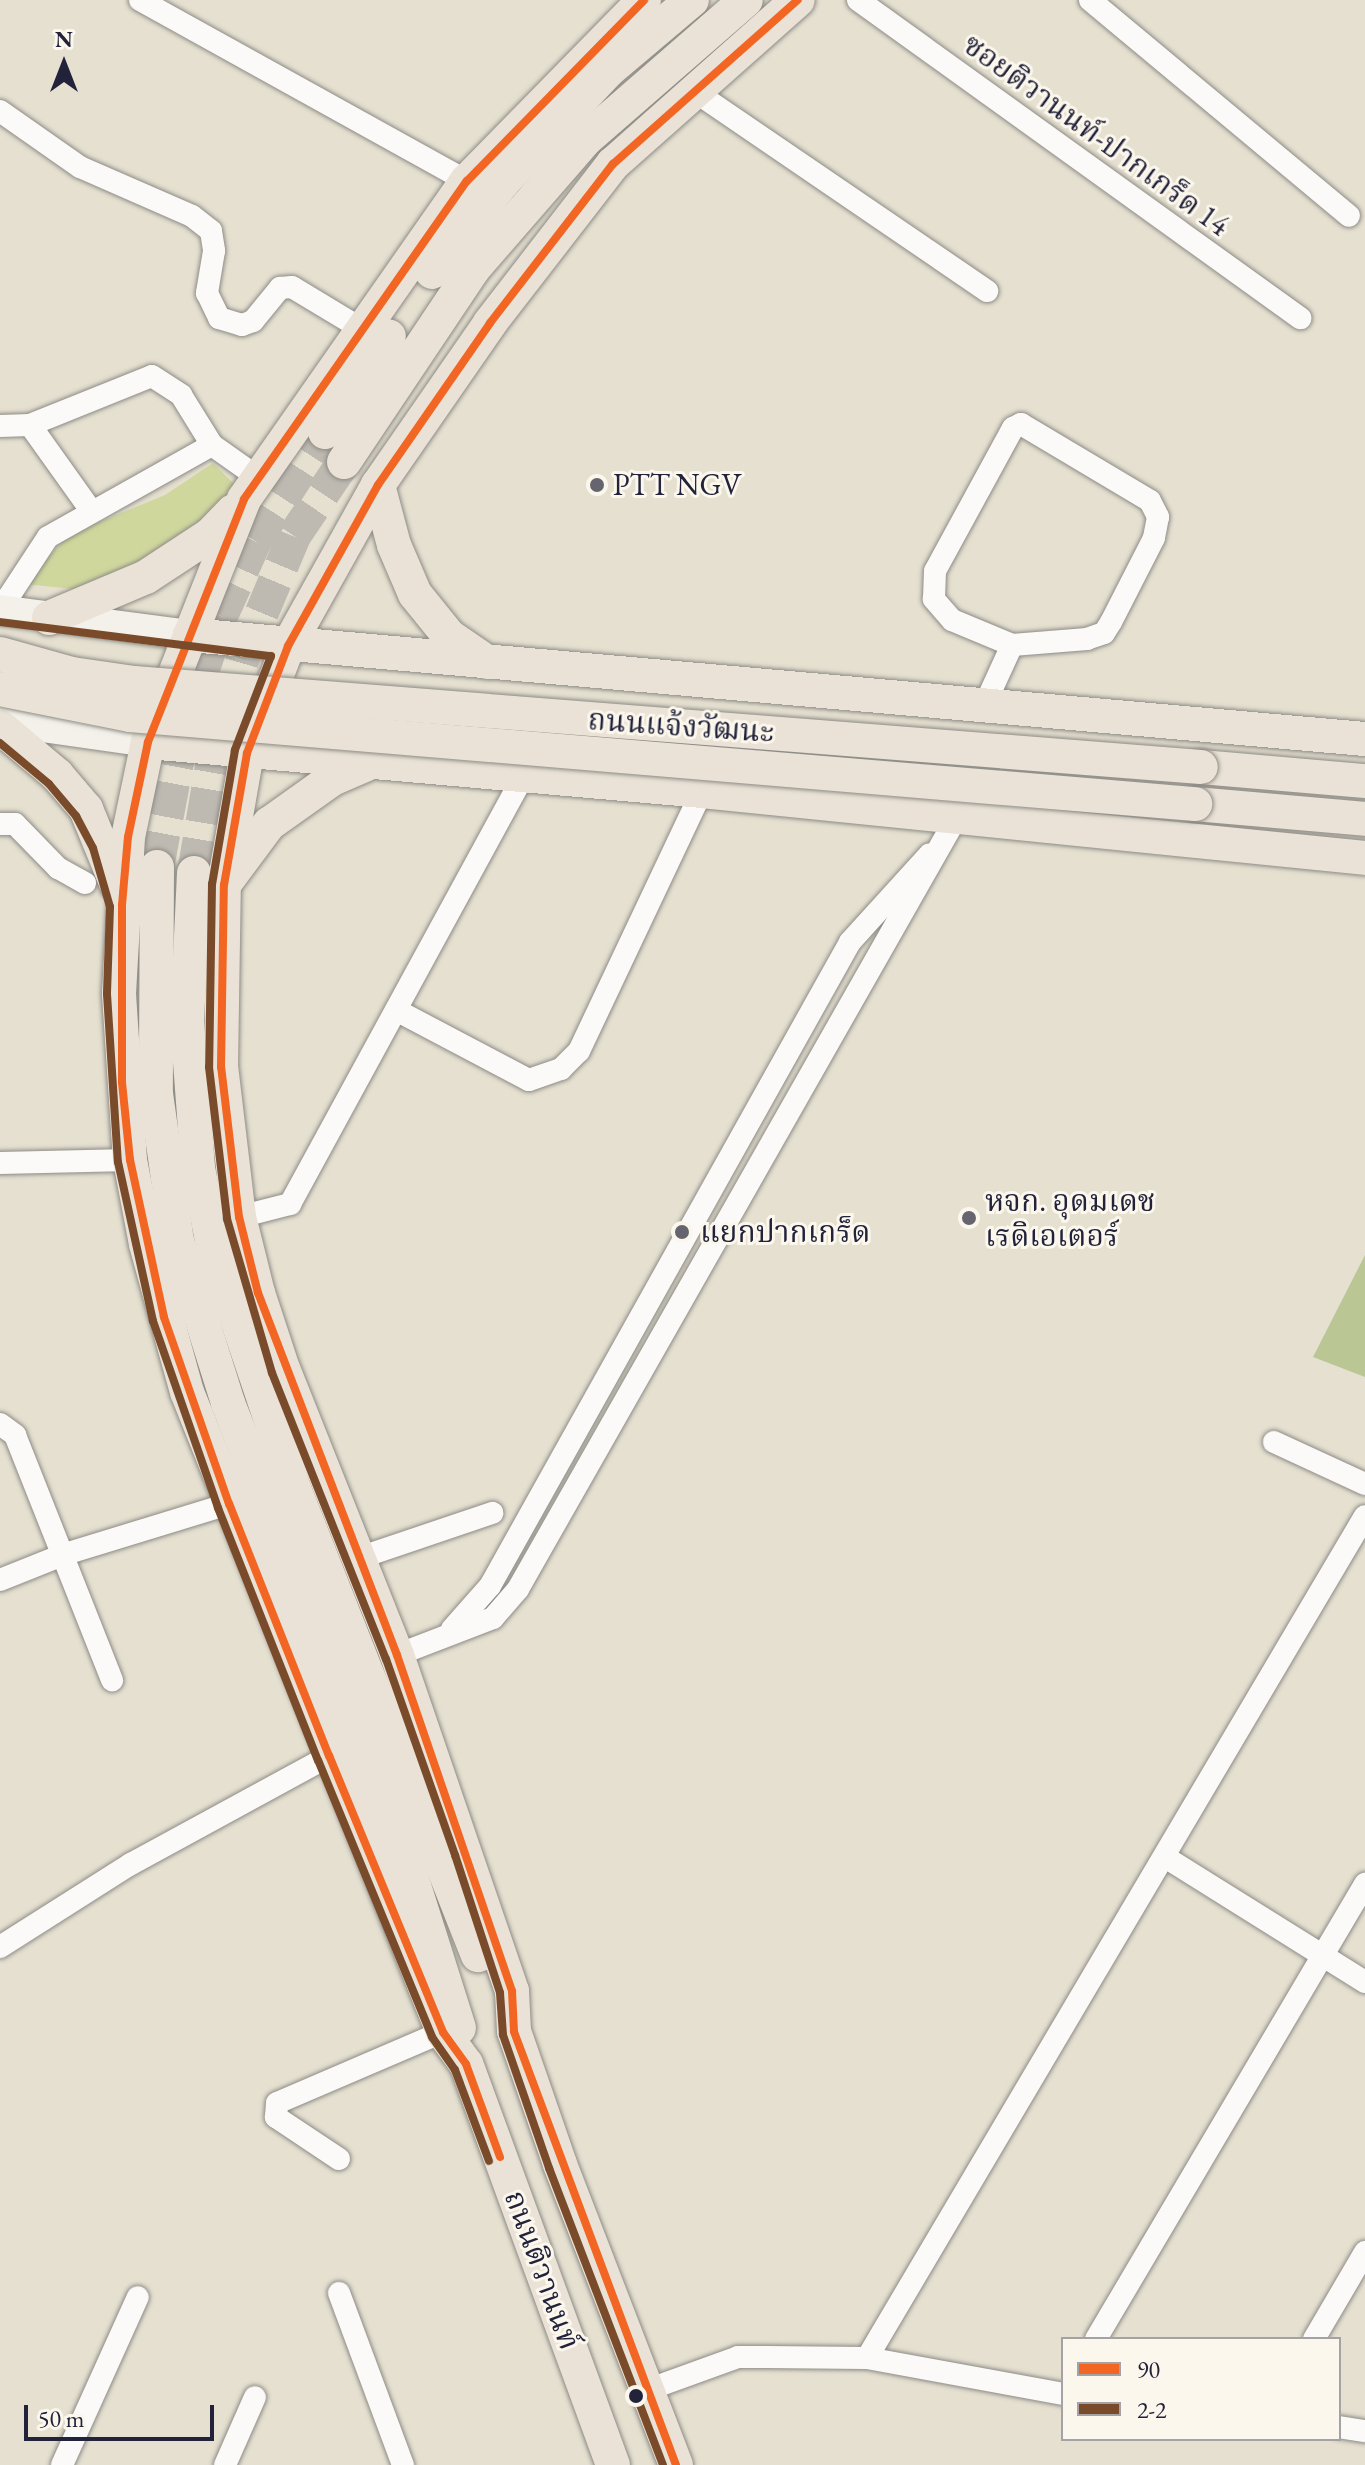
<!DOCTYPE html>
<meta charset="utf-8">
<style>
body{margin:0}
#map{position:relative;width:1365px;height:2465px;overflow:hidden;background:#e5e0d0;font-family:"EB Garamond","Noto Serif Thai",serif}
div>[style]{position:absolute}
.green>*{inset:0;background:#d0d79d}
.forest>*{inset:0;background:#bac795}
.primary-tunnel>*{height:34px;margin-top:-17px;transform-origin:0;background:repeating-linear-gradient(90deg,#bebab2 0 34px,transparent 0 51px)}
.roads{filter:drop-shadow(0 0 2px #8d8b86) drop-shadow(0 0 2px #8d8b86)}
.minor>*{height:22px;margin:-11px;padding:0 11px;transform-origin:11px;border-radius:11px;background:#fbfaf8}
.secondary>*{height:30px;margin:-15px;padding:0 15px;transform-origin:15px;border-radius:15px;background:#f4f1ea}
.primary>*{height:34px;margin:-17px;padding:0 17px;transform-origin:17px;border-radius:17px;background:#eae2d6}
.bridges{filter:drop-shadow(0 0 2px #8d8b86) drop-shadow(0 0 2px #8d8b86)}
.primary-bridge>*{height:34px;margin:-17px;padding:0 17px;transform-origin:17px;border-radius:17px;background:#eae2d6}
.bus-1>*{height:8px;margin:-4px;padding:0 4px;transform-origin:4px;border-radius:4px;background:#f26522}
.bus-2>*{height:8px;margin:-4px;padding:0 4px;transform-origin:4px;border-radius:4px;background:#7a4b2a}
.dots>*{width:22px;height:22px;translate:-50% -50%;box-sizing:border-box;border:4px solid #fbf7ec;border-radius:50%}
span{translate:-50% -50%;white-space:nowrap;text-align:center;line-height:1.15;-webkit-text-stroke:6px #fbf7ec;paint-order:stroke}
.street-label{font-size:30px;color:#22223b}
.poi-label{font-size:30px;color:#22223b}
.left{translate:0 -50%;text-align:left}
.legend{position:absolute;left:1061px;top:2337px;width:280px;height:104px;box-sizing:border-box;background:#fbf7ec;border:2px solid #a4a2a5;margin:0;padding:10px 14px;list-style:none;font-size:24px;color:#22223b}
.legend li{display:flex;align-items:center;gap:16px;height:40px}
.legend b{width:40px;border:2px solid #a4a2a5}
.north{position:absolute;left:24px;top:24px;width:80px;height:80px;-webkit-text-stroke:6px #fbf7ec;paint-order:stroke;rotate:0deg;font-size:22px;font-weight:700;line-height:32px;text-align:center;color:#22223b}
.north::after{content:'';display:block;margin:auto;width:28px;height:36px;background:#22223b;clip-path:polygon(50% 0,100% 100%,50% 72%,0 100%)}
.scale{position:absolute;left:24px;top:2405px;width:190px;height:36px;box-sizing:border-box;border:4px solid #22223b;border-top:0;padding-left:10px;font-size:24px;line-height:28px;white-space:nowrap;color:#22223b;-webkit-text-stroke:6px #fbf7ec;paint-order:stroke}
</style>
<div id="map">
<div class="green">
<div style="clip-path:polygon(213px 463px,245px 495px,183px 546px,73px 589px,25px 584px,68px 535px,165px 495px)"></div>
</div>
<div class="forest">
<div style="clip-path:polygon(1365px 1255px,1365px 1377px,1313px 1357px)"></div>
</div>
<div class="primary-tunnel">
<div style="left:157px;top:867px;width:145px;rotate:-79.2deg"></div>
<div style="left:184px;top:725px;width:115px;rotate:-71.3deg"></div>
<div style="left:221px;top:616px;width:82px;rotate:-65.6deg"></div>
<div style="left:255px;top:541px;width:130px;rotate:-57.3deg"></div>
<div style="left:194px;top:873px;width:114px;rotate:-80.4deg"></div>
<div style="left:213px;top:761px;width:105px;rotate:-74deg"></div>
<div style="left:242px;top:660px;width:134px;rotate:-67.2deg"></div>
<div style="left:294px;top:536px;width:89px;rotate:-56deg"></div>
</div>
<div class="roads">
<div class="minor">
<div style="left:140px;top:0;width:374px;rotate:29deg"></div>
<div style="left:858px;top:0;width:545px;rotate:35.73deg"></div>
<div style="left:1090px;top:0;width:337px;rotate:39.8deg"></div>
<div style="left:694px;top:91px;width:355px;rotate:34.3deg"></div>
<div style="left:0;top:111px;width:98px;rotate:35deg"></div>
<div style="left:80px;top:167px;width:122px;rotate:23.6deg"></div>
<div style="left:192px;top:216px;width:24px;rotate:38deg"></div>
<div style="left:211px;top:231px;width:20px;rotate:81deg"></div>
<div style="left:214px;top:251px;width:43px;rotate:99.5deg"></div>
<div style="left:207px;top:293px;width:28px;rotate:64deg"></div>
<div style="left:219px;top:318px;width:24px;rotate:17deg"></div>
<div style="left:242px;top:325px;width:12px;rotate:-20deg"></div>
<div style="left:253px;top:321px;width:43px;rotate:-50.7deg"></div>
<div style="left:280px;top:288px;width:12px;rotate:-5deg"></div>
<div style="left:292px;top:287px;width:85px;rotate:31.1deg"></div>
<div style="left:1021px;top:424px;width:150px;rotate:30.8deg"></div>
<div style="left:1150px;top:501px;width:18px;rotate:63deg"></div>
<div style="left:1158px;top:517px;width:21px;rotate:101deg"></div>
<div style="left:1154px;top:538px;width:94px;rotate:117.1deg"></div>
<div style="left:1111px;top:622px;width:13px;rotate:122deg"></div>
<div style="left:1104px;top:633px;width:18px;rotate:161deg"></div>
<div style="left:1087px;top:639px;width:75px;rotate:175.4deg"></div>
<div style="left:1012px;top:645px;width:65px;rotate:-157.4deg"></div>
<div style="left:952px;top:620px;width:28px;rotate:-131deg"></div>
<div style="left:934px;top:599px;width:28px;rotate:-88deg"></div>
<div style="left:935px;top:571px;width:163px;rotate:-61.4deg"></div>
<div style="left:1013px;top:428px;width:9px;rotate:-27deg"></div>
<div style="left:30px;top:425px;width:103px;rotate:54.5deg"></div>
<div style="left:0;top:426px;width:30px;rotate:-2deg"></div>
<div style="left:30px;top:425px;width:131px;rotate:-21.9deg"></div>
<div style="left:152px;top:376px;width:35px;rotate:33deg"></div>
<div style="left:181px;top:395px;width:59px;rotate:58.2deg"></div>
<div style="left:0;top:610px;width:87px;rotate:-56.7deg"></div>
<div style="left:48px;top:537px;width:188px;rotate:-29.3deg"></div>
<div style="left:212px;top:445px;width:59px;rotate:35.3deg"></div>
<div style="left:985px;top:704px;width:65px;rotate:-65.4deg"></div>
<div style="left:0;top:824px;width:15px"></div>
<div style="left:15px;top:824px;width:62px;rotate:45.7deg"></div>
<div style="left:58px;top:868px;width:31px;rotate:29deg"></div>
<div style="left:396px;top:1010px;width:150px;rotate:27.8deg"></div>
<div style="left:529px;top:1080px;width:34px;rotate:-19deg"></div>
<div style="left:561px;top:1069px;width:25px;rotate:-45deg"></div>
<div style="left:579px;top:1051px;width:288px;rotate:-64.7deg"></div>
<div style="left:0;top:1163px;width:130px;rotate:-1.3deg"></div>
<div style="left:239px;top:1217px;width:53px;rotate:-14.3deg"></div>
<div style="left:290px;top:1204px;width:489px;rotate:-61.4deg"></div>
<div style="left:0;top:1424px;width:19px;rotate:36deg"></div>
<div style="left:15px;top:1435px;width:264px;rotate:68.4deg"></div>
<div style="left:1274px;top:1442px;width:100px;rotate:24.8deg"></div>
<div style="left:356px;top:1559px;width:144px;rotate:-18.7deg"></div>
<div style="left:0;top:1580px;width:70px;rotate:-21.8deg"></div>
<div style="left:65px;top:1554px;width:171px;rotate:-17deg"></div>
<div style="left:452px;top:1629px;width:57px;rotate:-48.5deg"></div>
<div style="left:490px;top:1586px;width:738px;rotate:-60.79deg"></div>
<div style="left:850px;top:942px;width:118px;rotate:-47.8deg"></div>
<div style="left:397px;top:1655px;width:103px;rotate:-21.1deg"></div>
<div style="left:493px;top:1618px;width:38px;rotate:-49deg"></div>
<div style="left:518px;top:1589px;width:884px;rotate:-60.39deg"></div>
<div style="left:1165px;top:1857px;width:236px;rotate:32deg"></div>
<div style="left:0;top:1947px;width:155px;rotate:-32.4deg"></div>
<div style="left:131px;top:1864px;width:226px;rotate:-28.6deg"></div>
<div style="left:339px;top:2159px;width:76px;rotate:-146.3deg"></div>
<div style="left:276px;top:2117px;width:14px;rotate:-86deg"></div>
<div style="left:277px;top:2103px;width:181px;rotate:-23.2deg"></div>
<div style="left:339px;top:2293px;width:184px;rotate:69.6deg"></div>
<div style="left:1096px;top:2339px;width:529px;rotate:-59.41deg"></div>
<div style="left:1314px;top:2339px;width:101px;rotate:-59.6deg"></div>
<div style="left:867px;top:2358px;width:978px;rotate:-59.4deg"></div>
<div style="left:647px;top:2390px;width:97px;rotate:-19.9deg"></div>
<div style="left:738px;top:2357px;width:28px"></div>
<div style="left:766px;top:2357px;width:101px;rotate:0.6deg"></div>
<div style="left:867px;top:2358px;width:199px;rotate:10.4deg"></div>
<div style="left:1339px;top:2427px;width:26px;rotate:9deg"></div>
<div style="left:62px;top:2465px;width:184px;rotate:-65.7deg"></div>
<div style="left:225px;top:2465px;width:74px;rotate:-66.2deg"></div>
</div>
<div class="secondary">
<div style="left:0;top:610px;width:192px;rotate:7.5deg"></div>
<div style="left:0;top:721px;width:149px;rotate:8.1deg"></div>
</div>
<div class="primary">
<div style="left:432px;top:272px;width:115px;rotate:-51.7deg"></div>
<div style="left:503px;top:182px;width:156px;rotate:-46.6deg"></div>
<div style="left:610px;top:69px;width:107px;rotate:-40.1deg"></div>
<div style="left:325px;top:432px;width:115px;rotate:-56.3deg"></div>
<div style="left:344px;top:462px;width:232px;rotate:-56.2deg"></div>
<div style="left:473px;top:269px;width:171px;rotate:-49deg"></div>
<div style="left:585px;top:140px;width:213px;rotate:-41deg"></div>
<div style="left:378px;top:485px;width:62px;rotate:75.1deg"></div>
<div style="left:394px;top:545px;width:53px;rotate:66.8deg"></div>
<div style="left:415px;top:594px;width:54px;rotate:51deg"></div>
<div style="left:449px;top:636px;width:46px;rotate:34.4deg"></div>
<div style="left:49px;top:618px;width:105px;rotate:-22.9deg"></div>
<div style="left:146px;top:577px;width:77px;rotate:-33.3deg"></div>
<div style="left:210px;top:535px;width:33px;rotate:-46deg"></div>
<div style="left:190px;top:635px;width:1180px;rotate:5.06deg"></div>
<div style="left:0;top:727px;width:75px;rotate:40.1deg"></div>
<div style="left:57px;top:775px;width:45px;rotate:49.5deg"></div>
<div style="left:86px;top:809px;width:82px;rotate:67.8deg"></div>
<div style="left:148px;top:742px;width:556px;rotate:5.05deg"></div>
<div style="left:702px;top:791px;width:666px;rotate:5.77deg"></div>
<div style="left:1201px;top:767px;width:165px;rotate:4.9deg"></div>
<div style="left:1195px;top:804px;width:171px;rotate:5deg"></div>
<div style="left:157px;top:867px;width:227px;rotate:90.3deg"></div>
<div style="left:156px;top:1094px;width:148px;rotate:81.9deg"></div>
<div style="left:177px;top:1241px;width:170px;rotate:72.5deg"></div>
<div style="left:228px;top:1403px;width:490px;rotate:68.7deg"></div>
<div style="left:406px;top:1860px;width:176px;rotate:72.5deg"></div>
<div style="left:194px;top:873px;width:149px;rotate:92.7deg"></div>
<div style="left:187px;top:1022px;width:146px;rotate:85.7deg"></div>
<div style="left:198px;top:1168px;width:85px;rotate:79.1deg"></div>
<div style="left:214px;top:1251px;width:253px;rotate:71.4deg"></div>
<div style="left:295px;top:1491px;width:499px;rotate:68.5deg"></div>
<div style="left:225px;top:883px;width:74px;rotate:-53.3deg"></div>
<div style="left:269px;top:824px;width:77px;rotate:-35.5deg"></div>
<div style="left:332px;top:779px;width:36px;rotate:-23deg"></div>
<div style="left:613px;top:2465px;width:427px;rotate:-110.1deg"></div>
<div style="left:466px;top:2064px;width:39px;rotate:-126deg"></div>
<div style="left:443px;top:2032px;width:689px;rotate:-111.8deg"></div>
<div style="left:187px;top:1392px;width:154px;rotate:-105.5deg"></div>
<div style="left:146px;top:1244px;width:86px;rotate:-100.8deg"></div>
<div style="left:130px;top:1160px;width:167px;rotate:-93.8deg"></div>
<div style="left:119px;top:993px;width:156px;rotate:-86.7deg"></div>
<div style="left:128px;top:837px;width:97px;rotate:-78.1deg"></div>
<div style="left:148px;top:742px;width:261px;rotate:-68.4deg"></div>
<div style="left:244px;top:499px;width:388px;rotate:-55deg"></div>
<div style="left:467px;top:181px;width:253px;rotate:-45.6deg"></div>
<div style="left:676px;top:2465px;width:323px;rotate:-111.1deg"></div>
<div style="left:560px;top:2164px;width:141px;rotate:-109.1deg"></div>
<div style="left:514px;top:2031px;width:40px;rotate:-92.9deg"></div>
<div style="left:512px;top:1991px;width:355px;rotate:-108.9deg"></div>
<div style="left:397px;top:1655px;width:308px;rotate:-111.7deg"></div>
<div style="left:283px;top:1369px;width:80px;rotate:-108.2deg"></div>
<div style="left:258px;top:1293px;width:78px;rotate:-104deg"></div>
<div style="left:239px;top:1217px;width:151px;rotate:-96.8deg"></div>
<div style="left:221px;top:1067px;width:182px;rotate:-89.1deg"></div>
<div style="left:224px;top:885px;width:134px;rotate:-80.1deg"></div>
<div style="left:247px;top:753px;width:115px;rotate:-69deg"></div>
<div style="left:288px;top:646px;width:184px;rotate:-60.8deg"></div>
<div style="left:378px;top:485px;width:197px;rotate:-55.3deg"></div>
<div style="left:490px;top:323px;width:201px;rotate:-52.3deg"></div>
<div style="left:613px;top:164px;width:247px;rotate:-41.6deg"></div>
</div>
</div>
<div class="bridges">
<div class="primary-bridge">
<div style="left:0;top:654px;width:75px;rotate:15.5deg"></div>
<div style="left:72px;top:674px;width:63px;rotate:8.3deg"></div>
<div style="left:134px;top:683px;width:1070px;rotate:4.5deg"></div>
<div style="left:0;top:689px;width:133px;rotate:11.3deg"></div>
<div style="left:130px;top:715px;width:1069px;rotate:4.78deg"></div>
</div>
</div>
<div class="bus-1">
<div style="left:500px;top:2157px;width:99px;rotate:-110.1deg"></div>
<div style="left:466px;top:2064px;width:39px;rotate:-126deg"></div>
<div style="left:443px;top:2032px;width:299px;rotate:-112.4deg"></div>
<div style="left:329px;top:1756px;width:271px;rotate:-111.6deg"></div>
<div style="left:229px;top:1504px;width:198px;rotate:-109.2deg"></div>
<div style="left:164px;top:1317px;width:161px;rotate:-102.2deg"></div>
<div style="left:130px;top:1160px;width:78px;rotate:-95.9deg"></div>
<div style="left:122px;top:1082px;width:177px;rotate:-90deg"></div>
<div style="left:122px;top:905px;width:68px;rotate:-85deg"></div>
<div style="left:128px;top:837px;width:97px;rotate:-78.1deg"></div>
<div style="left:148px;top:742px;width:261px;rotate:-68.4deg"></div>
<div style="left:244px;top:499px;width:388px;rotate:-55deg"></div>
<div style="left:467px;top:181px;width:253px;rotate:-45.6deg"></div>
<div style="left:676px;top:2465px;width:463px;rotate:-110.5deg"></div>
<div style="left:514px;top:2031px;width:40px;rotate:-92.9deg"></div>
<div style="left:512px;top:1991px;width:355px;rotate:-108.9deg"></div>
<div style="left:397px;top:1655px;width:388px;rotate:-111deg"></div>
<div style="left:258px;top:1293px;width:78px;rotate:-104deg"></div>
<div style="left:239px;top:1217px;width:151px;rotate:-96.8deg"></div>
<div style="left:221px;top:1067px;width:182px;rotate:-89.1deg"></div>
<div style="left:224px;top:885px;width:134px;rotate:-80.1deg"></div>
<div style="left:247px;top:753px;width:115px;rotate:-69deg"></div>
<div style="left:288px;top:646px;width:184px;rotate:-60.8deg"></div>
<div style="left:378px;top:485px;width:197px;rotate:-55.3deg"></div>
<div style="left:490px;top:323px;width:201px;rotate:-52.3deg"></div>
<div style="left:613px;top:164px;width:247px;rotate:-41.6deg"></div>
</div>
<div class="bus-2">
<div style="left:0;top:622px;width:273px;rotate:7.2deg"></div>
<div style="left:271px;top:656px;width:101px;rotate:111deg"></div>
<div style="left:235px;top:750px;width:136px;rotate:99.7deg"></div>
<div style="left:212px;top:884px;width:183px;rotate:90.9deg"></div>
<div style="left:209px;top:1067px;width:153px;rotate:83.2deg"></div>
<div style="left:227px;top:1219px;width:160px;rotate:73.7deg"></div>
<div style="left:272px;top:1373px;width:308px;rotate:68.3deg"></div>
<div style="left:386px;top:1659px;width:208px;rotate:70.6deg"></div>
<div style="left:455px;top:1855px;width:145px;rotate:71.9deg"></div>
<div style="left:500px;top:1993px;width:42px;rotate:85.9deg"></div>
<div style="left:503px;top:2035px;width:141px;rotate:70.9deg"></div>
<div style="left:549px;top:2168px;width:318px;rotate:69deg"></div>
<div style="left:0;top:743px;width:64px;rotate:39.9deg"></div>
<div style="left:49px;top:784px;width:42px;rotate:49.8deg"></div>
<div style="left:76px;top:816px;width:36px;rotate:62deg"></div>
<div style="left:93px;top:848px;width:61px;rotate:73.9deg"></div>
<div style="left:110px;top:907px;width:87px;rotate:92deg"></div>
<div style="left:107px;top:994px;width:168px;rotate:86.3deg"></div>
<div style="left:118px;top:1162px;width:163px;rotate:77.6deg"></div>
<div style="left:153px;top:1321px;width:198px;rotate:70.8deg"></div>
<div style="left:218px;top:1508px;width:271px;rotate:68.4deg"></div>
<div style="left:318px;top:1760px;width:300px;rotate:67.6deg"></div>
<div style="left:432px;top:2037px;width:40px;rotate:55.1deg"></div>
<div style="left:455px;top:2070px;width:97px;rotate:69.5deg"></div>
</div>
<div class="dots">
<div style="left:597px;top:485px;background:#66646f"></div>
<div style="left:969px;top:1218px;background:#66646f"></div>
<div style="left:682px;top:1232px;background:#66646f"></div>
<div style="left:636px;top:2396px;background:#22223b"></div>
</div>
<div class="street-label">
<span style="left:1096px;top:135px;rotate:36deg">ซอยติวานนท์-ปากเกร็ด 14</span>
<span style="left:681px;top:726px;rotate:4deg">ถนนแจ้งวัฒนะ</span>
<span style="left:542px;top:2270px;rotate:70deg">ถนนติวานนท์</span>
</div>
<div class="poi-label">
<span class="left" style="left:613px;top:485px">PTT NGV</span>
<span class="left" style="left:985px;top:1218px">หจก. อุดมเดช<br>เรดิเอเตอร์</span>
<span class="left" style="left:700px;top:1232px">แยกปากเกร็ด</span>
</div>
<ul class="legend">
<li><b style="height:10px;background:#f26522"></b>90</li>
<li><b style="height:10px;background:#7a4b2a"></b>2-2</li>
</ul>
<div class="north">N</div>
<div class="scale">50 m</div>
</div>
